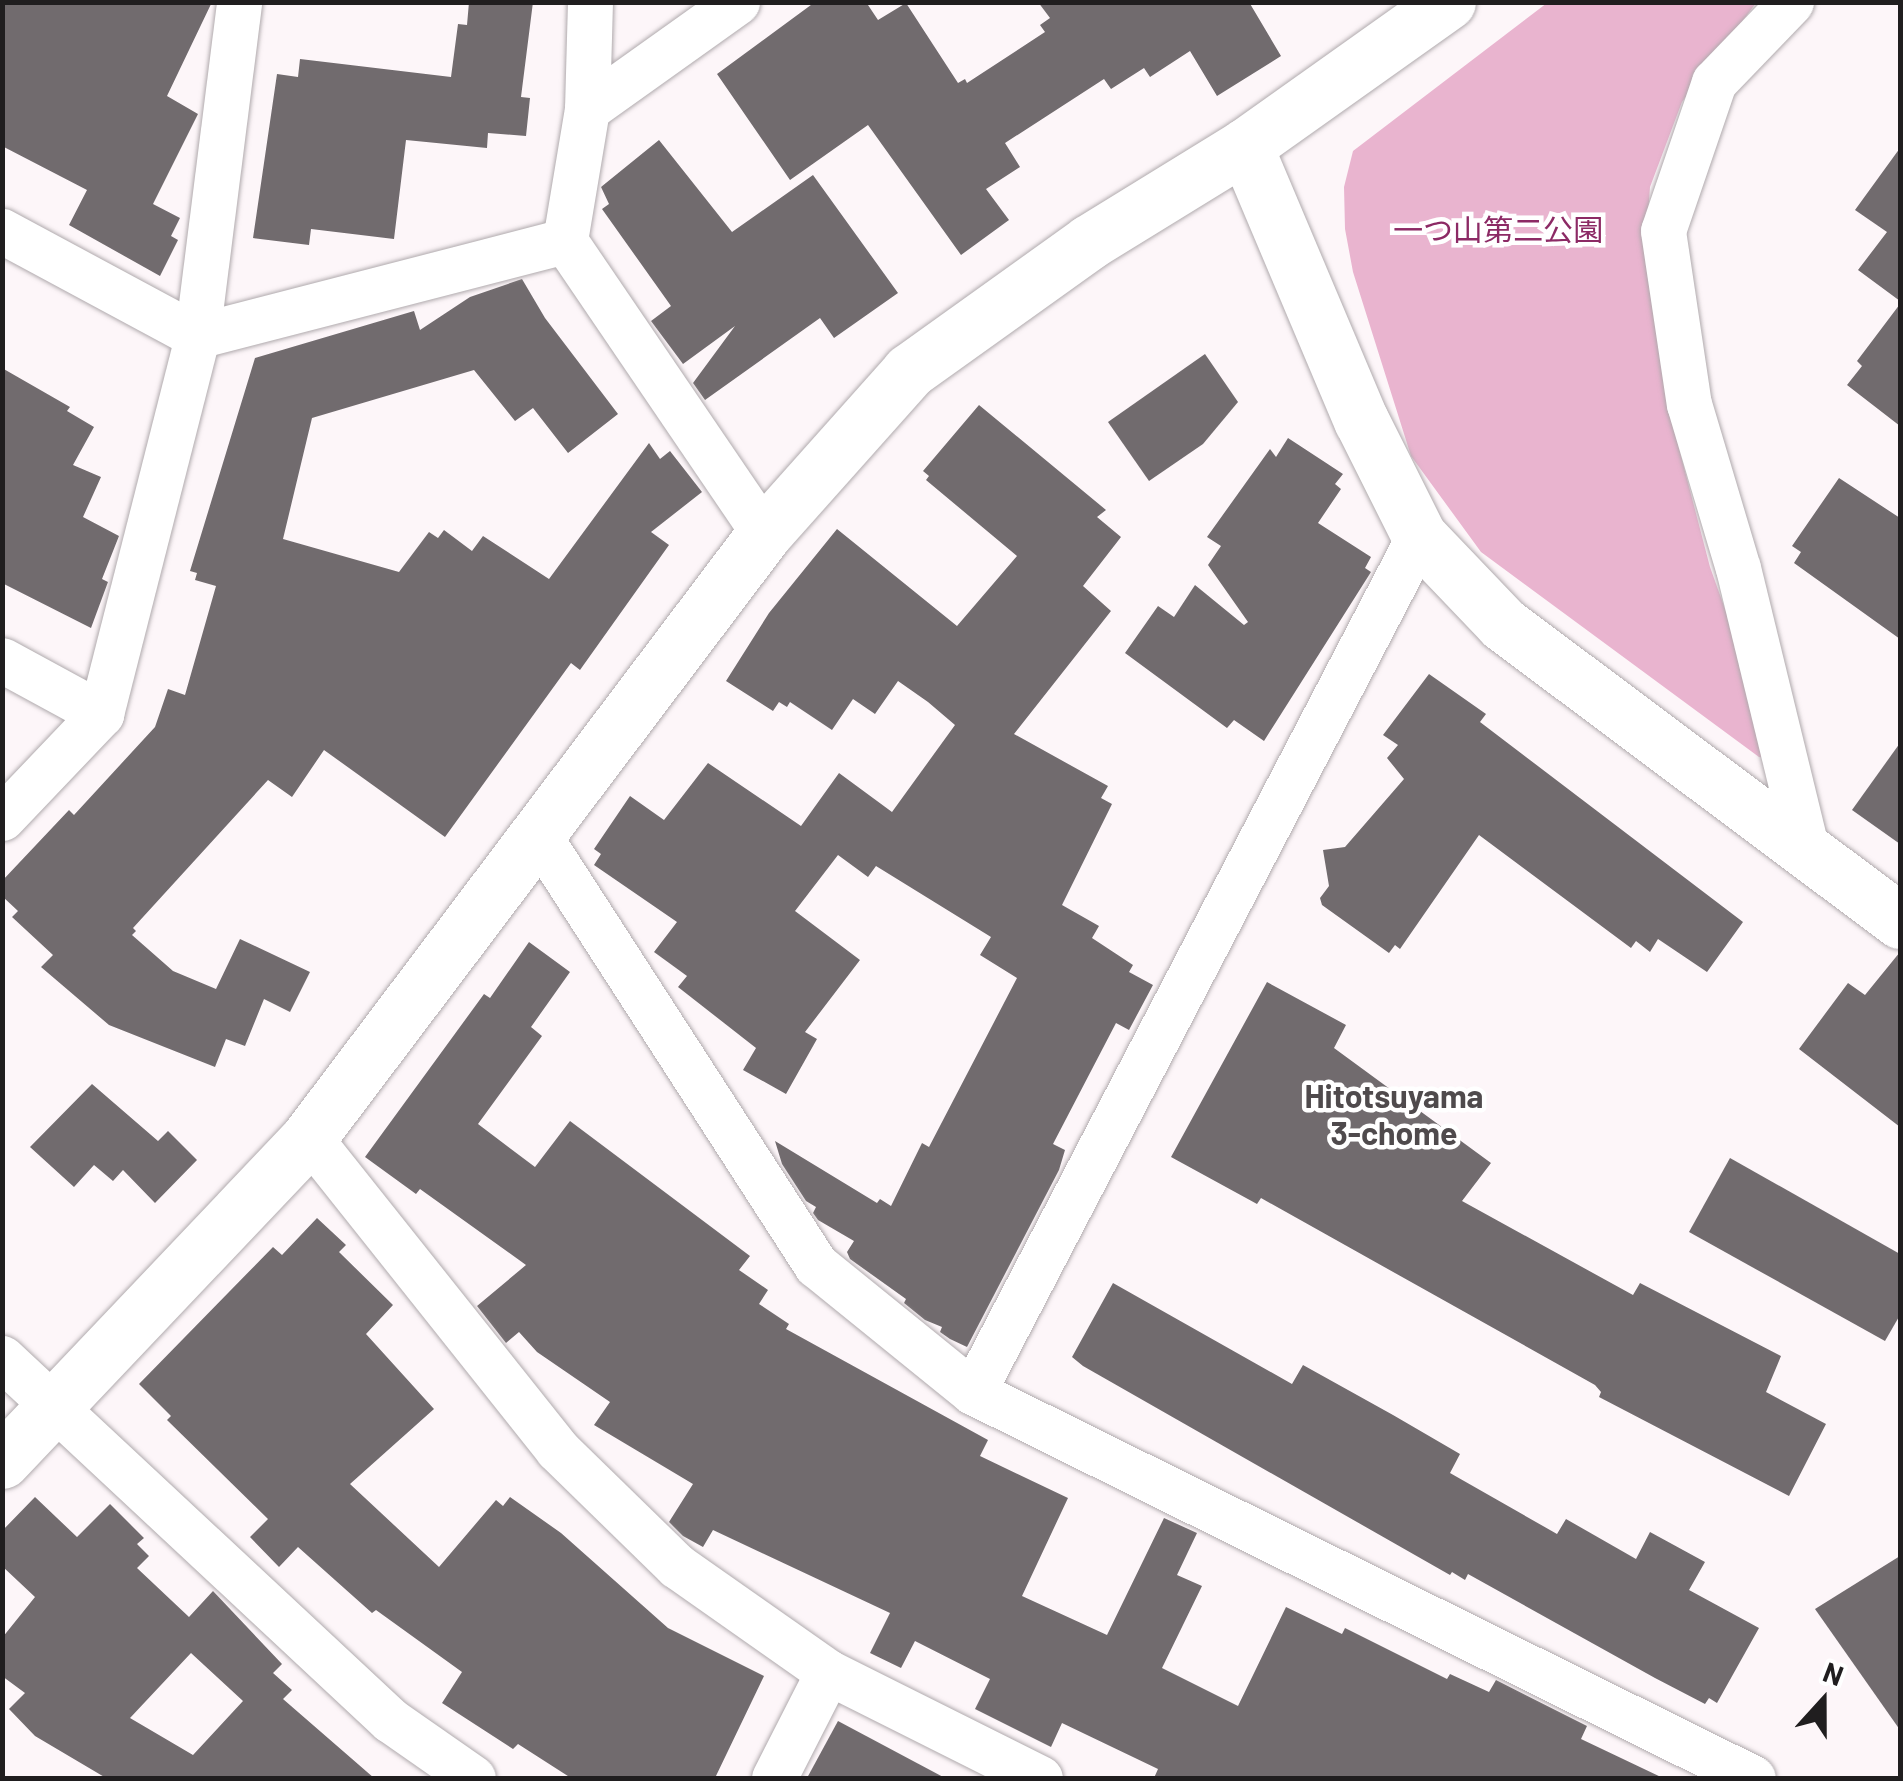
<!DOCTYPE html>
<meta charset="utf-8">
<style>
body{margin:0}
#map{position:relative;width:1903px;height:1781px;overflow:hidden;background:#fdf6f9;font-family:Barlow,"Noto Sans JP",sans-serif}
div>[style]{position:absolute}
.green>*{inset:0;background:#e9b4cf}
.building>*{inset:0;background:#716b6e}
.roads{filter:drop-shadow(0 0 2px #b0aaad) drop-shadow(0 0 2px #b0aaad)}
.minor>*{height:45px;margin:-22.5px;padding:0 22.5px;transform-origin:22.5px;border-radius:22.5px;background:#fff}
.tertiary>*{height:55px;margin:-27.5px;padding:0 27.5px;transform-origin:27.5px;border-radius:27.5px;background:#fff}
span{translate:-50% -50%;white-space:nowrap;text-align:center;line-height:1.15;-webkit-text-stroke:9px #fff;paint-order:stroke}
.park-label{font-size:30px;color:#8c2a65}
.neighbourhood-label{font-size:32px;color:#4f4a4c;font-weight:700}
.frame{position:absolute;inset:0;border:5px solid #201e1f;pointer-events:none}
.north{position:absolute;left:1773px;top:1651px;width:100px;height:100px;-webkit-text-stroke:8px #fff;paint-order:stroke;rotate:21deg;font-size:28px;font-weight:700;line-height:40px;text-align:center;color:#201e1f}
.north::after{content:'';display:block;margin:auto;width:35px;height:45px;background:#201e1f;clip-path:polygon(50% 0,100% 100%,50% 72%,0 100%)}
</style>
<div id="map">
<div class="green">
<div style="clip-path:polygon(1547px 3px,1756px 3px,1682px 102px,1650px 187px,1645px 260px,1669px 410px,1710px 567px,1779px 760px,1759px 757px,1481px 552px,1411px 456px,1353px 272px,1345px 229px,1344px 187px,1353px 151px)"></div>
</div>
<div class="building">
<div style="clip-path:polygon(2px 2px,212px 2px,167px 96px,198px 114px,153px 204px,180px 218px,171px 236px,178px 240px,160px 276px,69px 225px,87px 190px,2px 146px)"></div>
<div style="clip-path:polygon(469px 2px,533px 2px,521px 97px,530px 98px,526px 136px,488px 133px,487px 148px,406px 140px,394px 239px,311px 229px,309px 245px,253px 238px,277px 74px,298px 77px,300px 59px,451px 77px,458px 24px,467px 25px)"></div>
<div style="clip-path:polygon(815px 2px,866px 2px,878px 20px,906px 3px,958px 83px,965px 79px,967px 83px,1045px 32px,1040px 25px,1050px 18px,1038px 2px,1249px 2px,1281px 56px,1217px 96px,1190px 51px,1150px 77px,1144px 68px,1111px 89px,1104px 79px,1005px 143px,1020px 167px,986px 189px,1009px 220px,961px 255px,868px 125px,790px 180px,717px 74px)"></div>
<div style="clip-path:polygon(659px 140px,732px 232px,813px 175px,898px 293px,834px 338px,820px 318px,705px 400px,693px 383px,735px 326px,683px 364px,651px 321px,671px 306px,602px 209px,609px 204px,601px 187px)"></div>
<div style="clip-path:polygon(1900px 148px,1900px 301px,1858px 270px,1887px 232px,1855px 210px)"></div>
<div style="clip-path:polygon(522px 279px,545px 318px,618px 414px,568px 453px,533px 408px,515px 421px,474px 370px,312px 418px,283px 539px,399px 572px,429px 532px,438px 538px,444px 530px,472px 551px,483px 536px,549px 579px,649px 443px,660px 459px,670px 451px,702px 492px,651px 532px,669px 545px,580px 670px,571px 663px,445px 837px,324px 750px,292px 797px,268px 780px,133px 928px,136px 931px,132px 935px,173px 971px,216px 989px,240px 939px,310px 972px,290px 1012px,264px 999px,245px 1046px,226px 1039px,215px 1067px,109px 1025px,41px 967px,53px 955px,12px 917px,18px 911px,2px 896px,2px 881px,69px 810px,74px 815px,155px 727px,168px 689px,185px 695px,216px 586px,195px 580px,197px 573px,190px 571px,255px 358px,414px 311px,420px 330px,470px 297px)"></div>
<div style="clip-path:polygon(1900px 304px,1900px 426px,1847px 385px,1862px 366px,1857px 361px)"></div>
<div style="clip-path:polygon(1205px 354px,1238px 402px,1203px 444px,1149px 481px,1108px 422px)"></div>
<div style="clip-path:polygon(2px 368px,70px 407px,67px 411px,94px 427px,73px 465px,101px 477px,83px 517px,119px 536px,102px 579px,108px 582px,91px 628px,2px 583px)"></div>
<div style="clip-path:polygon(979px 405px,1106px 510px,1097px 517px,1121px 537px,1083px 586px,1111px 611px,1014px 734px,1108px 786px,1101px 798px,1112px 804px,1062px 905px,1099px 926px,1092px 938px,1133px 965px,1129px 972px,1153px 985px,1129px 1030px,1116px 1023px,1053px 1144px,1065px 1150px,1059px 1170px,967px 1347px,950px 1339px,940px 1332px,942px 1327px,925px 1320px,904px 1303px,906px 1299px,850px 1259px,847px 1252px,854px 1241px,818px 1220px,813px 1213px,816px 1207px,806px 1201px,782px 1164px,775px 1141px,877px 1203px,880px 1199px,891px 1206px,922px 1143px,929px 1147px,1017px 978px,980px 955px,991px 937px,876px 866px,868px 877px,838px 855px,795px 911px,860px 960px,805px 1032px,817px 1039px,786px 1094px,743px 1070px,756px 1048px,678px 987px,687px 976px,654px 952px,677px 922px,594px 865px,601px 854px,594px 849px,630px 796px,664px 820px,708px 763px,801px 826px,839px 773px,892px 812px,955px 725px,928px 702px,898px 681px,875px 714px,853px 699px,832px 730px,790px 702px,787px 707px,779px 702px,773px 711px,726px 681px,769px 613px,837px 529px,957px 626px,1017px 556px,926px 480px,929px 476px,923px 471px)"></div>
<div style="clip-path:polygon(1288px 438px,1343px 474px,1335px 484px,1341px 489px,1318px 523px,1371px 557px,1365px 568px,1371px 572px,1264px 741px,1234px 720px,1227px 728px,1125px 653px,1158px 606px,1174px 617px,1195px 585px,1244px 625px,1248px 622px,1208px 565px,1221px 546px,1207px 537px,1270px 449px,1276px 457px)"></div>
<div style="clip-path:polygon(1839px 478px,1900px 518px,1900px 639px,1794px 563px,1801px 552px,1792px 546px)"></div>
<div style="clip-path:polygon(1429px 674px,1486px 714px,1480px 722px,1743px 922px,1707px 972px,1658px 939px,1650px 952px,1636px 941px,1631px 948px,1479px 835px,1400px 949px,1395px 945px,1389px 953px,1322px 905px,1320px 898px,1329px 886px,1323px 850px,1345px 847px,1404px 779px,1387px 758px,1398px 745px,1383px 735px)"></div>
<div style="clip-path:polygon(1900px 743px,1900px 844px,1852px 810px)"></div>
<div style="clip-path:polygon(529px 942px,570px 972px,531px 1027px,542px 1036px,478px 1124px,535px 1167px,570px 1121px,750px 1256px,739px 1270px,768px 1290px,759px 1304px,789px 1324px,786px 1329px,988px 1440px,980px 1456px,1068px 1498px,1022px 1596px,1107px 1635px,1164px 1518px,1197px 1533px,1177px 1575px,1202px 1586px,1162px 1668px,1238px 1706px,1286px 1607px,1342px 1634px,1345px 1628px,1447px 1679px,1450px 1674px,1489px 1692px,1496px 1680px,1587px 1726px,1581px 1739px,1663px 1778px,1154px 1778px,1158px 1769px,1062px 1723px,1051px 1747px,975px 1709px,990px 1679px,915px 1641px,901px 1668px,870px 1653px,890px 1613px,713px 1530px,703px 1547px,683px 1536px,669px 1522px,693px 1484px,594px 1425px,610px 1402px,537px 1352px,519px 1332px,506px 1343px,477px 1306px,526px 1265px,420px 1189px,416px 1194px,365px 1157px,484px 994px,490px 998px)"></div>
<div style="clip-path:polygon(1900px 952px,1900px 1127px,1799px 1049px,1848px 983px,1865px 995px)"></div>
<div style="clip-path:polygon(1267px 982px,1346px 1025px,1334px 1048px,1491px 1163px,1462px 1201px,1633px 1295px,1640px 1283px,1781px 1356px,1766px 1392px,1826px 1424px,1789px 1496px,1599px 1397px,1601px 1392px,1595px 1385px,1261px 1198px,1257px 1204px,1171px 1157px)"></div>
<div style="clip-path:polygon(92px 1084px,158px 1141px,168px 1131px,197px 1160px,155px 1203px,123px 1170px,113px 1181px,94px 1165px,74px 1187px,30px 1147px)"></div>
<div style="clip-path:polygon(1730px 1158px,1900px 1254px,1900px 1315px,1885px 1341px,1689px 1232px)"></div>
<div style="clip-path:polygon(317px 1218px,346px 1245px,339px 1252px,393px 1305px,366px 1334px,434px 1409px,350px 1484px,439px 1567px,496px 1500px,503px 1506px,510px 1497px,561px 1533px,668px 1628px,764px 1676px,715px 1778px,571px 1778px,518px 1744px,513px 1749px,442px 1703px,462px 1672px,376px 1610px,372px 1613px,298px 1547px,279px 1567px,250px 1537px,268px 1519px,167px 1420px,171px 1416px,139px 1384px,273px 1247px,282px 1255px)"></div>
<div style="clip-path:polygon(1113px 1283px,1292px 1384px,1303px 1365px,1393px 1415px,1460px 1454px,1450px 1473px,1557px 1534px,1566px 1519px,1636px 1559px,1650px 1532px,1705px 1562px,1689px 1590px,1759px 1628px,1717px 1703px,1709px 1698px,1705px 1704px,1655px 1678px,1468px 1574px,1465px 1580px,1452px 1572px,1450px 1575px,1083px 1366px,1072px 1357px)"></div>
<div style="clip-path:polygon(evenodd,35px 1497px,77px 1537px,110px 1504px,144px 1538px,137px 1544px,149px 1556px,137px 1568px,189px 1617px,213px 1591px,282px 1664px,273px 1673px,292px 1690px,283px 1699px,374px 1778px,106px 1778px,35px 1736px,9px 1709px,25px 1693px,2px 1676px,2px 1638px,35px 1597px,2px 1566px,2px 1531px,35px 1497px,191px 1653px,243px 1701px,193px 1755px,130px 1718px,191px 1653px)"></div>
<div style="clip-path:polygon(1900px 1556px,1900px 1730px,1815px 1609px)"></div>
<div style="clip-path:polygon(838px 1721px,945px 1778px,807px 1778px)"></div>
</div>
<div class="roads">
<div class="minor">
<div style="left:737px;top:2px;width:184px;rotate:144.5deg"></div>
<div style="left:587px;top:109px;width:134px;rotate:99.5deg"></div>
<div style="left:565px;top:241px;width:354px;rotate:55.8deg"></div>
<div style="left:1791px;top:2px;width:111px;rotate:133.9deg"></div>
<div style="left:1714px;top:82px;width:157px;rotate:108.9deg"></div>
<div style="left:1663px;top:231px;width:175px;rotate:81.5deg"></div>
<div style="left:1689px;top:404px;width:171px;rotate:73.4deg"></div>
<div style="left:1738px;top:568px;width:291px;rotate:76.3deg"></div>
<div style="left:587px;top:109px;width:107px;rotate:-88.4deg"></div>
<div style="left:2px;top:231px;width:221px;rotate:28.3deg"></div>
<div style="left:197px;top:336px;width:380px;rotate:-14.5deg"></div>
<div style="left:2px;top:660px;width:113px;rotate:28.6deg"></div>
<div style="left:2px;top:818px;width:144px;rotate:-46.4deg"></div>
<div style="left:101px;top:714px;width:390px;rotate:-75.7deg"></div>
<div style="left:197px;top:336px;width:337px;rotate:-82.8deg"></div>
<div style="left:539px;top:836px;width:511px;rotate:57.15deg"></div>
<div style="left:816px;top:1265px;width:202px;rotate:39deg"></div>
<div style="left:973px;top:1392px;width:870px;rotate:26.33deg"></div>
<div style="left:309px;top:1137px;width:399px;rotate:51.5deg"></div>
<div style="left:557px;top:1449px;width:168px;rotate:44.3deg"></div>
<div style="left:677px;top:1566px;width:184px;rotate:35.1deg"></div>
<div style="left:828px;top:1672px;width:237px;rotate:26.6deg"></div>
<div style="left:2px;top:1358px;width:531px;rotate:43.01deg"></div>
<div style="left:390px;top:1720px;width:101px;rotate:34.9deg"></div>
<div style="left:973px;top:1392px;width:965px;rotate:-62.48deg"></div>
<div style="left:774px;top:1778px;width:119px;rotate:-63deg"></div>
</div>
<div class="tertiary">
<div style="left:1245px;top:146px;width:298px;rotate:67.1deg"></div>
<div style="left:1361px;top:420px;width:130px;rotate:63.4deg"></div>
<div style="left:1419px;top:536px;width:122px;rotate:46.3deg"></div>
<div style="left:1503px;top:624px;width:496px;rotate:36.8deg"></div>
<div style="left:2px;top:1461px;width:446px;rotate:-46.5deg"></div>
<div style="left:309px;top:1137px;width:755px;rotate:-52.96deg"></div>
<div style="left:764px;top:534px;width:218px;rotate:-48.3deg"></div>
<div style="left:909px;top:371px;width:221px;rotate:-35.6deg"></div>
<div style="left:1089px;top:242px;width:183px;rotate:-31.6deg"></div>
<div style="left:1245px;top:146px;width:249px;rotate:-35.4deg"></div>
</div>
</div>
<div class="park-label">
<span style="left:1498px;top:229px">一つ山第二公園</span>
</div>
<div class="neighbourhood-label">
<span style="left:1394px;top:1114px">Hitotsuyama<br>3-chome</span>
</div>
<div class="frame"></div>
<div class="north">N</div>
</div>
